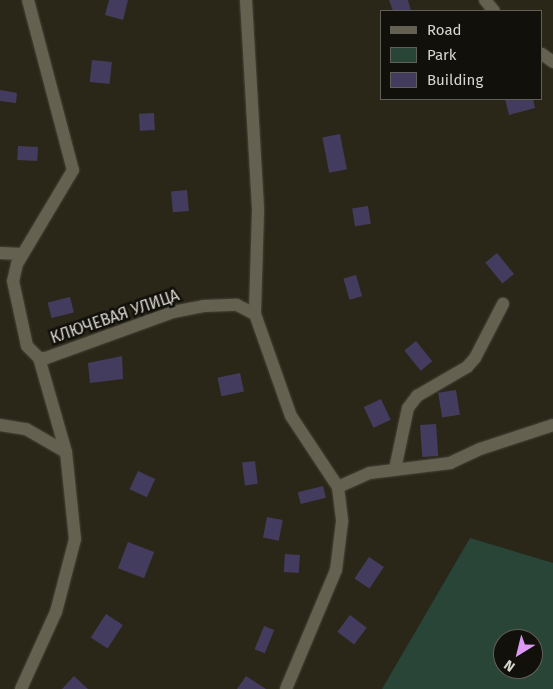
<!DOCTYPE html>
<meta charset="utf-8">
<style>
body{margin:0}
#map{position:relative;width:553px;height:689px;overflow:hidden;background:#2a2719;font-family:"Fira Sans",sans-serif}
div>[style]{position:absolute}
.green>*{inset:0;background:#284538}
.building>*{inset:0;background:#443c5e;transform-origin:0 0}
.roads{filter:drop-shadow(0 0 1px #464338) drop-shadow(0 0 1px #464338)}
.minor>*{height:12px;margin:-6px;padding:0 6px;transform-origin:6px;border-radius:6px;background:#656151}
span{translate:-50% -50%;white-space:nowrap;text-align:center;line-height:1.15;-webkit-text-stroke:5px #11100a;paint-order:stroke}
.street-label{font-size:16px;color:#d8d6cd}
.legend{position:absolute;left:380px;top:10px;width:162px;height:90px;box-sizing:border-box;background:#11100a;border:1px solid #615f58;margin:0;padding:6px 9px;list-style:none;font-size:15px;color:#d8d6cd}
.legend li{display:flex;align-items:center;gap:10px;height:25px}
.legend b{width:25px;border:1px solid #615f58}
.north{position:absolute;left:493px;top:629px;width:50px;height:50px;box-sizing:border-box;background:#11100a;border:1px solid #615f58;border-radius:50%;rotate:216deg;font-size:14px;font-weight:700;line-height:20px;text-align:center;color:#d8d6cd}
.north::after{content:'';display:block;margin:auto;width:18px;height:22px;background:#dd98f3;clip-path:polygon(50% 0,100% 100%,50% 72%,0 100%)}
</style>
<div id="map">
<div class="green">
<div style="clip-path:polygon(evenodd,470px 538px,553px 563px,553px 689px,382px 689px,470px 538px,503px 639px,533px 639px,533px 669px,503px 669px,503px 639px)"></div>
</div>
<div class="building">
<div style="clip-path:polygon(109px 0,128px 0,123px 20px,105px 15px)"></div>
<div style="clip-path:polygon(389px 0,408px 0,411px 11px,393px 11px)"></div>
<div style="left:92px;top:60px;width:20px;height:22px;rotate:6deg"></div>
<div style="clip-path:polygon(0 90px,17px 93px,16px 103px,0 101px)"></div>
<div style="clip-path:polygon(505px 99px,533px 99px,535px 108px,509px 115px)"></div>
<div style="left:154px;top:113px;width:17px;height:15px;rotate:87deg"></div>
<div style="left:340px;top:134px;width:36px;height:18px;rotate:79deg"></div>
<div style="left:18px;top:146px;width:20px;height:14px;rotate:3deg"></div>
<div style="left:187px;top:190px;width:21px;height:16px;rotate:85deg"></div>
<div style="left:368px;top:206px;width:18px;height:16px;rotate:81deg"></div>
<div style="left:497px;top:253px;width:27px;height:15px;rotate:51deg"></div>
<div style="left:356px;top:275px;width:22px;height:13px;rotate:74deg"></div>
<div style="left:70px;top:297px;width:16px;height:23px;rotate:76deg"></div>
<div style="left:416px;top:341px;width:26px;height:15px;rotate:51deg"></div>
<div style="clip-path:polygon(122px 356px,123px 379px,90px 383px,88px 363px)"></div>
<div style="left:240px;top:373px;width:19px;height:23px;rotate:78deg"></div>
<div style="left:456px;top:390px;width:25px;height:18px;rotate:81deg"></div>
<div style="left:381px;top:399px;width:23px;height:19px;rotate:65deg"></div>
<div style="left:436px;top:424px;width:32px;height:16px;rotate:86deg"></div>
<div style="left:255px;top:461px;width:23px;height:13px;rotate:83deg"></div>
<div style="left:138px;top:471px;width:19px;height:20px;rotate:25deg"></div>
<div style="left:323px;top:486px;width:12px;height:26px;rotate:76deg"></div>
<div style="left:267px;top:517px;width:16px;height:21px;rotate:11deg"></div>
<div style="left:128px;top:542px;width:28px;height:28px;rotate:21deg"></div>
<div style="left:285px;top:554px;width:15px;height:18px;rotate:4deg"></div>
<div style="left:369px;top:557px;width:18px;height:26px;rotate:34deg"></div>
<div style="left:106px;top:614px;width:20px;height:28px;rotate:33deg"></div>
<div style="left:350px;top:615px;width:21px;height:21px;rotate:37deg"></div>
<div style="left:264px;top:626px;width:11px;height:25px;rotate:22deg"></div>
<div style="clip-path:polygon(74px 676px,88px 689px,62px 689px)"></div>
<div style="clip-path:polygon(246px 676px,266px 689px,237px 689px)"></div>
</div>
<div class="roads">
<div class="minor">
<div style="left:28px;top:0;width:176px;rotate:75.2deg"></div>
<div style="left:73px;top:170px;width:109px;rotate:120.8deg"></div>
<div style="left:17px;top:264px;width:17px;rotate:103deg"></div>
<div style="left:13px;top:281px;width:66px;rotate:77.8deg"></div>
<div style="left:27px;top:346px;width:17px;rotate:45deg"></div>
<div style="left:39px;top:358px;width:7px"></div>
<div style="left:46px;top:358px;width:135px;rotate:-19.9deg"></div>
<div style="left:173px;top:312px;width:31px;rotate:-11deg"></div>
<div style="left:203px;top:306px;width:34px;rotate:-2deg"></div>
<div style="left:237px;top:305px;width:20px;rotate:27deg"></div>
<div style="left:255px;top:314px;width:108px;rotate:70.6deg"></div>
<div style="left:291px;top:416px;width:85px;rotate:56.5deg"></div>
<div style="left:338px;top:487px;width:35px;rotate:83deg"></div>
<div style="left:342px;top:522px;width:48px;rotate:97.1deg"></div>
<div style="left:336px;top:570px;width:129px;rotate:112.8deg"></div>
<div style="left:246px;top:0;width:211px;rotate:86.7deg"></div>
<div style="left:258px;top:211px;width:103px;rotate:91.7deg"></div>
<div style="left:485px;top:0;width:14px;rotate:51deg"></div>
<div style="left:542px;top:54px;width:14px;rotate:36deg"></div>
<div style="left:0;top:253px;width:21px;rotate:3deg"></div>
<div style="left:0;top:425px;width:26px;rotate:9deg"></div>
<div style="left:26px;top:429px;width:46px;rotate:29.9deg"></div>
<div style="left:395px;top:469px;width:62px;rotate:-78deg"></div>
<div style="left:408px;top:408px;width:15px;rotate:-53deg"></div>
<div style="left:417px;top:396px;width:58px;rotate:-30.1deg"></div>
<div style="left:467px;top:367px;width:12px;rotate:-48deg"></div>
<div style="left:475px;top:358px;width:61px;rotate:-62.6deg"></div>
<div style="left:338px;top:487px;width:35px;rotate:-24deg"></div>
<div style="left:370px;top:473px;width:81px;rotate:-7.1deg"></div>
<div style="left:450px;top:463px;width:33px;rotate:-25deg"></div>
<div style="left:480px;top:449px;width:77px;rotate:-18.2deg"></div>
<div style="left:21px;top:689px;width:85px;rotate:-65.6deg"></div>
<div style="left:56px;top:612px;width:75px;rotate:-75.4deg"></div>
<div style="left:75px;top:539px;width:87px;rotate:-95.9deg"></div>
<div style="left:66px;top:452px;width:98px;rotate:-106deg"></div>
</div>
</div>
<div class="street-label">
<span style="left:115px;top:317px;rotate:-19deg">КЛЮЧЕВАЯ УЛИЦА</span>
</div>
<ul class="legend">
<li><b style="height:6px;background:#656151"></b>Road</li>
<li><b style="height:14px;background:#284538"></b>Park</li>
<li><b style="height:14px;background:#443c5e"></b>Building</li>
</ul>
<div class="north">N</div>
</div>
